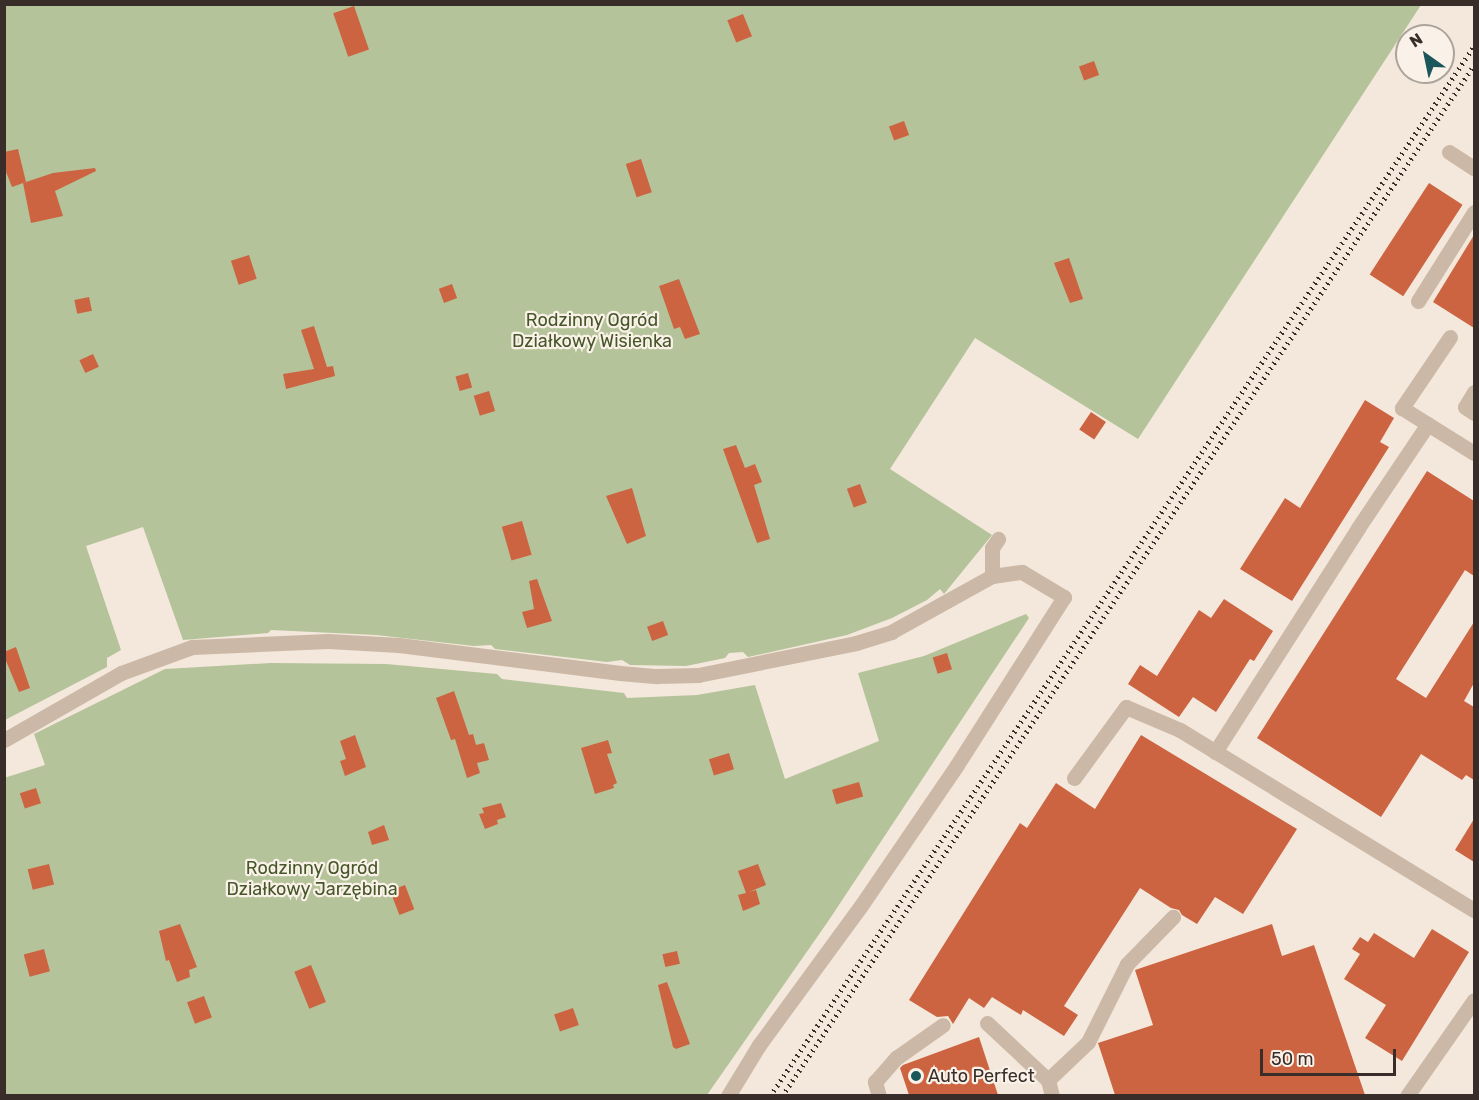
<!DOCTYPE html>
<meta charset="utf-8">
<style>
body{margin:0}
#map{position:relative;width:1479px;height:1100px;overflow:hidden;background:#f3e8db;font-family:Rubik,sans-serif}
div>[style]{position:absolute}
.green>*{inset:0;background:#b5c39a}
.building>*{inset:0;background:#cc6441;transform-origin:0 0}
.minor>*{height:15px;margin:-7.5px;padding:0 7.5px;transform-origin:7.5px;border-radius:7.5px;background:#ccb8a6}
.rail>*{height:4.5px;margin-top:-2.25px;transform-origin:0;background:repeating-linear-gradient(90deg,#382d28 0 1.5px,transparent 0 6px)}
.dots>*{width:16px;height:16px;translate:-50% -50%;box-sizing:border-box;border:3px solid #faf2e8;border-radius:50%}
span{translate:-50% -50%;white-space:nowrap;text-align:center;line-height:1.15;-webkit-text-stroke:4.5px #faf2e8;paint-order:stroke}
.park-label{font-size:18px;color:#46572a}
.poi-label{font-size:18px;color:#382d28}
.left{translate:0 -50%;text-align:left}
.frame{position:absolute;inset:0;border:6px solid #382d28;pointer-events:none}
.north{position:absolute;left:1395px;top:24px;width:60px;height:60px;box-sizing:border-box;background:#faf2e8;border:2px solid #aca39b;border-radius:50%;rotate:327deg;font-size:16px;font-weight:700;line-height:24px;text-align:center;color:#382d28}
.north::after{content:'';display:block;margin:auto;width:21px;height:27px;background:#1b565b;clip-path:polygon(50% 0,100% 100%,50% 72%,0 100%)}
.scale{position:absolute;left:1260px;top:1049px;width:136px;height:27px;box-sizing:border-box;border:3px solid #382d28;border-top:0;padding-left:8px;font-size:18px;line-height:21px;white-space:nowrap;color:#382d28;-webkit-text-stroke:4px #faf2e8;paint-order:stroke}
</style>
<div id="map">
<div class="green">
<div style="clip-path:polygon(5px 5px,1421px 5px,1138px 439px,975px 338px,890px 469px,992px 535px,944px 594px,940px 589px,927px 600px,892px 618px,847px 635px,748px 657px,743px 652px,729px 653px,725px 658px,686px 666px,630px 665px,622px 660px,607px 662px,495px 649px,491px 645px,474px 646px,376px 635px,271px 630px,268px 633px,183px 640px,143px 527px,86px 546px,121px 650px,107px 658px,107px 667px,5px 720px)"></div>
<div style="clip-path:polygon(1026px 614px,1029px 618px,829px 920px,707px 1095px,5px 1095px,4px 778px,45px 765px,34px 734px,165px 669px,271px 663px,386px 664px,497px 674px,502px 679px,624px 693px,627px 698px,697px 695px,755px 685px,785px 779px,879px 741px,858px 673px,924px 656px)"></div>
</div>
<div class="building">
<div style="left:354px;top:6px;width:46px;height:22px;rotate:71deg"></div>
<div style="left:743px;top:14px;width:24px;height:17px;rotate:68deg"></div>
<div style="left:1094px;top:61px;width:15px;height:16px;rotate:70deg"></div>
<div style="left:904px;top:121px;width:15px;height:16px;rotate:70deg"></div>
<div style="clip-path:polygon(18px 149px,26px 182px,12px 187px,4px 167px,4px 152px)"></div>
<div style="left:641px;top:159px;width:35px;height:16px;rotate:72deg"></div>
<div style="clip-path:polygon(95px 168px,96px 171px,55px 191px,63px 216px,31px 223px,23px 183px,53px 173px)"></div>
<div style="left:1429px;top:183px;width:40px;height:109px;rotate:33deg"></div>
<div style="clip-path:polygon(1474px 235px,1474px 328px,1433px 302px)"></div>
<div style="left:249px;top:255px;width:25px;height:19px;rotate:72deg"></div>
<div style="clip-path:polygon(1069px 258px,1083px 299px,1070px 303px,1054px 263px)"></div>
<div style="clip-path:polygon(679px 279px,700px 334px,685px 339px,680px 327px,674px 329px,659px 286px)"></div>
<div style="left:452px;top:284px;width:15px;height:14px;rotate:70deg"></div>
<div style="left:89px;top:297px;width:14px;height:15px;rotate:78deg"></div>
<div style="clip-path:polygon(314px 326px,327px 367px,333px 366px,335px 376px,286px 389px,283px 374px,314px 369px,301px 330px)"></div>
<div style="left:93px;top:354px;width:14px;height:15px;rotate:65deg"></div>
<div style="left:468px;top:373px;width:15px;height:13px;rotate:74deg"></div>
<div style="left:489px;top:391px;width:21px;height:16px;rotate:73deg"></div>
<div style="clip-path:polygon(1365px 400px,1394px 418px,1380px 442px,1389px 447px,1292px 601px,1240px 569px,1285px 498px,1300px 508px)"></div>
<div style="left:1091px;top:412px;width:18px;height:21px;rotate:34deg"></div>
<div style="clip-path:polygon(736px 445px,745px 468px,755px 464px,762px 482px,754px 485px,770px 539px,757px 543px,723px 449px)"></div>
<div style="clip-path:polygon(1427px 471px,1474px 501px,1474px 576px,1465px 570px,1396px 679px,1426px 698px,1474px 622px,1474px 683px,1464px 701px,1474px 707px,1474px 780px,1466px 775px,1462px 780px,1421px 754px,1381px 817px,1257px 738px)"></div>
<div style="left:860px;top:484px;width:20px;height:14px;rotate:70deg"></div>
<div style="clip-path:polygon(632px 488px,646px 536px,627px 544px,606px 496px)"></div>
<div style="left:522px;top:521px;width:35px;height:21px;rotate:74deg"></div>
<div style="clip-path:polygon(537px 579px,552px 621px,527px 628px,522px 612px,534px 609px,529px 581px)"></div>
<div style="clip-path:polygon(1224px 599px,1273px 631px,1254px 661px,1250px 659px,1216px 712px,1193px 697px,1179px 717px,1128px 684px,1140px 665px,1157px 676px,1199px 610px,1211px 618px)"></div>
<div style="left:663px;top:621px;width:15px;height:17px;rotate:70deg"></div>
<div style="clip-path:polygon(16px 647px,30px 688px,19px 692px,4px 656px,4px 652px)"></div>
<div style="left:947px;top:653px;width:17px;height:15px;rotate:73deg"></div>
<div style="clip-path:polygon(454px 691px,469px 735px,473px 734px,476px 745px,484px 743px,489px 760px,477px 763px,480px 773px,467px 778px,455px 739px,451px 740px,436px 698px)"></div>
<div style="clip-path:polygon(355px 735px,366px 767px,345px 776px,340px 761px,346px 759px,340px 741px)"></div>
<div style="clip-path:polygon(1141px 735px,1297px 829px,1243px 914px,1215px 897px,1197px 924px,1182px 915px,1179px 910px,1171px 908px,1140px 888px,1064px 1006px,1078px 1015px,1064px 1036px,1023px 1010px,1021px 1015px,992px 997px,984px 1008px,969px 998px,953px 1024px,948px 1016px,937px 1017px,909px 1000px,1020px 823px,1027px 828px,1056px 783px,1095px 809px)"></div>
<div style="clip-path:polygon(608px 740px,612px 753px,607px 754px,617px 783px,613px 785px,614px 788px,595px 794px,581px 748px)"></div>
<div style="left:729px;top:753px;width:17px;height:21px;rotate:73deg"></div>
<div style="left:859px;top:782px;width:15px;height:28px;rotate:74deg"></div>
<div style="left:36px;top:788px;width:16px;height:17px;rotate:72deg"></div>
<div style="clip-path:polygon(501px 803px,506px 817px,497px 820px,498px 824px,485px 829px,479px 814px,484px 813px,482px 808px)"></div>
<div style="clip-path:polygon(1474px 819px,1474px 862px,1455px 850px)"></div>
<div style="clip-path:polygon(384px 825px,389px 840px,372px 845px,368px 832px)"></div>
<div style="left:49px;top:864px;width:21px;height:22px;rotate:76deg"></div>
<div style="clip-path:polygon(758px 864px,766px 885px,749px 892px,756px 890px,760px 904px,743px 911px,738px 895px,746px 893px,738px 871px)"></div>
<div style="left:405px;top:885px;width:26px;height:16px;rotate:69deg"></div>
<div style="clip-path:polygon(180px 924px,197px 967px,189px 970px,190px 977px,177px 982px,169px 960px,166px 961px,159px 931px)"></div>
<div style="clip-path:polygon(1272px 924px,1282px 956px,1314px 945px,1365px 1095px,1115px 1095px,1098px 1043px,1153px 1025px,1135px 970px)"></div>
<div style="clip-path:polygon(1432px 929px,1469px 952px,1402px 1061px,1365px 1038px,1386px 1005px,1344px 979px,1360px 954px,1352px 949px,1360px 937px,1368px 942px,1374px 933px,1414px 958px)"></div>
<div style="left:44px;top:949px;width:23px;height:21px;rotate:75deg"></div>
<div style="left:677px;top:951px;width:13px;height:15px;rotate:77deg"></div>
<div style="left:311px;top:965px;width:40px;height:18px;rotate:68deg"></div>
<div style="clip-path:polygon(667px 982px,690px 1044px,676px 1049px,673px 1047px,658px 985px)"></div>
<div style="left:204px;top:996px;width:23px;height:18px;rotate:70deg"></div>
<div style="left:573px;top:1008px;width:18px;height:20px;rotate:71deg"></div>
<div style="clip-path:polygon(979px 1037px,998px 1095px,909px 1095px,900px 1068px,903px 1065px)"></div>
</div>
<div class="minor">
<div style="left:1449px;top:152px;width:30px;rotate:33deg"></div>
<div style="left:1418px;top:301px;width:105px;rotate:-57.8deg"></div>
<div style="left:1450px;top:337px;width:86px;rotate:124.1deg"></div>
<div style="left:1402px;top:408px;width:85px;rotate:32deg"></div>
<div style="left:1474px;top:392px;width:17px;rotate:121deg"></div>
<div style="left:1465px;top:407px;width:11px;rotate:34deg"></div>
<div style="left:992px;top:576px;width:28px;rotate:-90deg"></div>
<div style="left:992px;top:548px;width:11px;rotate:-56deg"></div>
<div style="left:4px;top:740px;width:135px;rotate:-29.8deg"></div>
<div style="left:121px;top:673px;width:76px;rotate:-20.1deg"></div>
<div style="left:192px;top:647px;width:136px;rotate:-2.5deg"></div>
<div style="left:328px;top:641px;width:71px;rotate:3.2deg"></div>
<div style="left:399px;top:645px;width:223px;rotate:7.2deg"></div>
<div style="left:620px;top:673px;width:37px;rotate:5deg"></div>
<div style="left:657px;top:676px;width:41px;rotate:-1.4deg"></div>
<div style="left:698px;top:675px;width:161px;rotate:-11.4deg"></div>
<div style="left:856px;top:643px;width:37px;rotate:-17deg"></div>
<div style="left:891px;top:632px;width:115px;rotate:-29deg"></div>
<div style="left:992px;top:576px;width:30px;rotate:-8deg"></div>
<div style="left:1022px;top:572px;width:49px;rotate:30.8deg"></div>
<div style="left:1064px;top:597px;width:199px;rotate:122.5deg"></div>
<div style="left:957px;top:765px;width:172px;rotate:124.3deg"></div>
<div style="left:860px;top:907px;width:171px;rotate:126.2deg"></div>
<div style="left:759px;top:1045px;width:60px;rotate:121.3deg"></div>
<div style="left:1215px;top:752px;width:266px;rotate:-57.4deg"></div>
<div style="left:1358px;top:528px;width:125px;rotate:-56.1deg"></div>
<div style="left:1074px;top:778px;width:88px;rotate:-53.8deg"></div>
<div style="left:1126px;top:707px;width:59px;rotate:23.1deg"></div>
<div style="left:1180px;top:730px;width:345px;rotate:31.5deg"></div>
<div style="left:987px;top:1023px;width:83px;rotate:43.1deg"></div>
<div style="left:1048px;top:1080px;width:16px;rotate:76deg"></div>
<div style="left:1048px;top:1080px;width:55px;rotate:-43.5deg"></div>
<div style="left:1088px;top:1042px;width:87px;rotate:-63.4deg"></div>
<div style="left:1127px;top:964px;width:66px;rotate:-45.6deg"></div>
<div style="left:879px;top:1096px;width:15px;rotate:-106deg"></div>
<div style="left:875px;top:1082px;width:32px;rotate:-49deg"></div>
<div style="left:896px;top:1058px;width:57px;rotate:-35.1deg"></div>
<div style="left:1407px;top:1096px;width:117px;rotate:-55.1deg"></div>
</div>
<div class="rail">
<div style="left:770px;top:1096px;width:1264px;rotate:-56.16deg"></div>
<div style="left:782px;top:1096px;width:1242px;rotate:-56.13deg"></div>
</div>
<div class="dots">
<div style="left:916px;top:1076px;background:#1b565b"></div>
</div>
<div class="park-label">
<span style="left:592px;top:331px">Rodzinny Ogród<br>Działkowy Wisienka</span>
<span style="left:312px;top:879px">Rodzinny Ogród<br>Działkowy Jarzębina</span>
</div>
<div class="poi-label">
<span class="left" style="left:928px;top:1076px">Auto Perfect</span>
</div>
<div class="frame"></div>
<div class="north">N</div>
<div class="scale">50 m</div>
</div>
